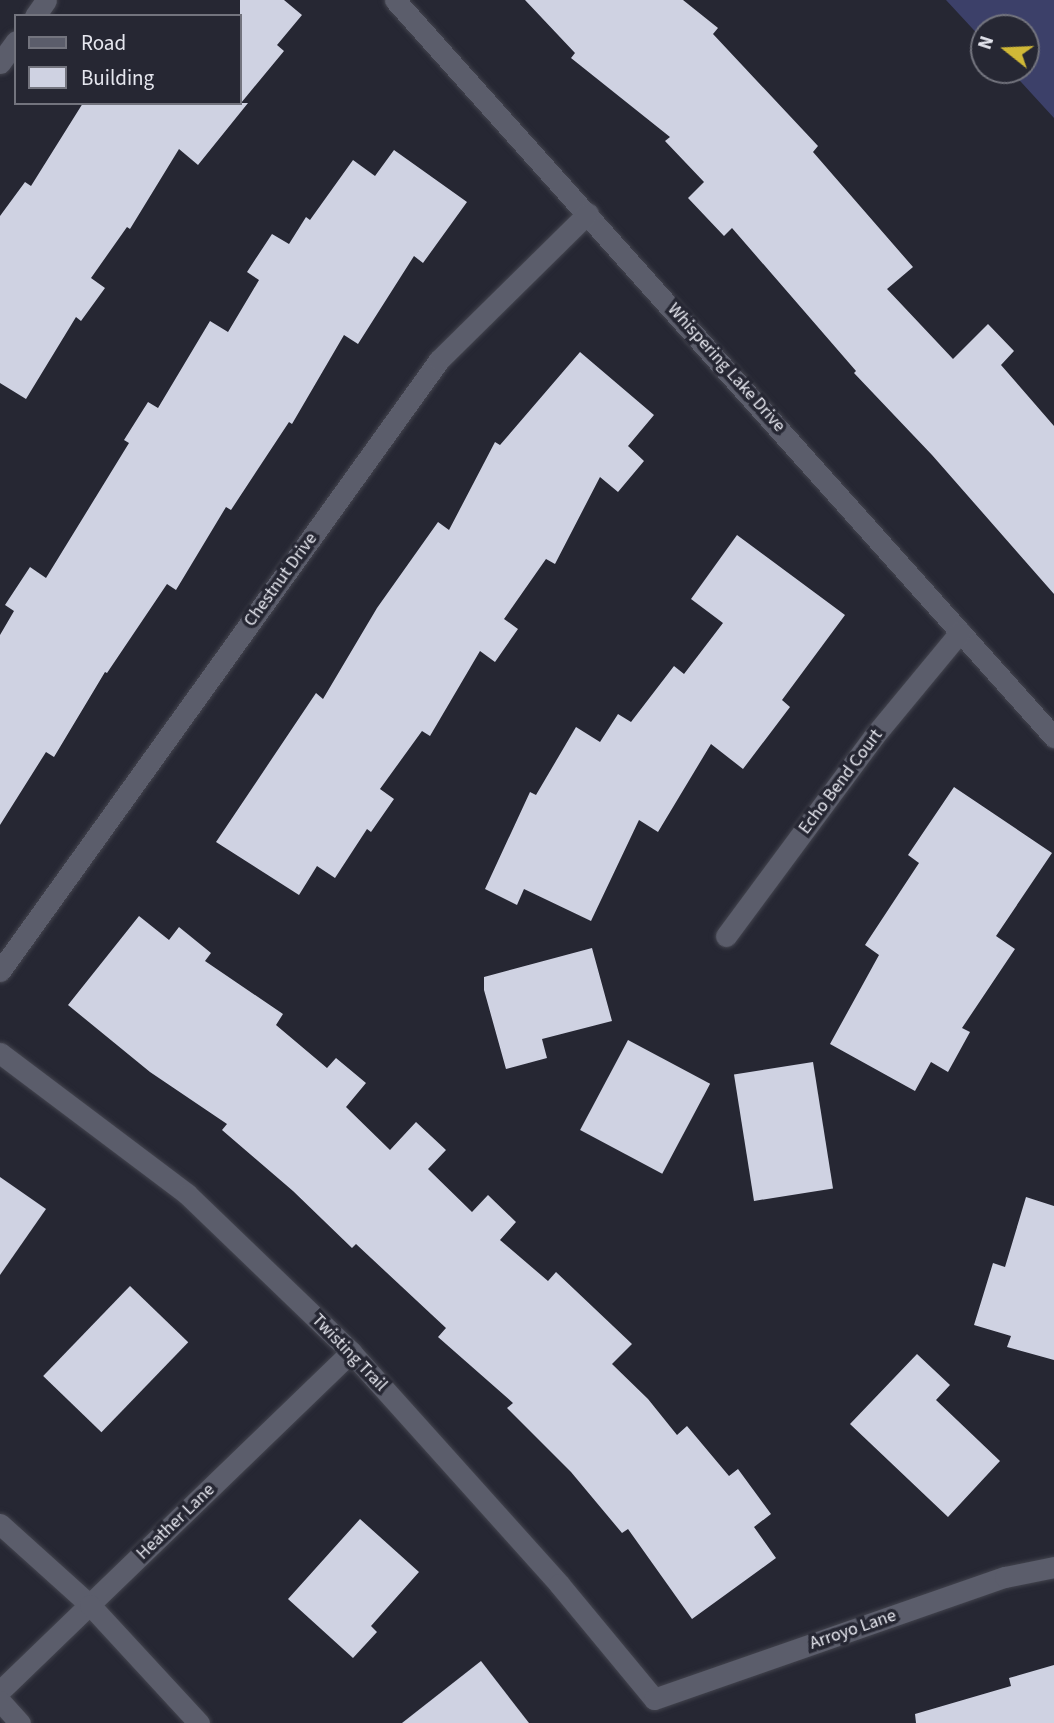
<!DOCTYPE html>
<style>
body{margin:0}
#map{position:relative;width:1054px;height:1723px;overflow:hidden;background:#262733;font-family:"Source Sans 3",sans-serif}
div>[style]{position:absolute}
.green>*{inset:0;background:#3c4069}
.building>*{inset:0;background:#cfd2e2;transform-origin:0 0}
.roads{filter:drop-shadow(0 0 2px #43444e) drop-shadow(0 0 2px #43444e)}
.street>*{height:21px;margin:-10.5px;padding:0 10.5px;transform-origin:10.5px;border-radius:10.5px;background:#5b5d6b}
.secondary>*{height:21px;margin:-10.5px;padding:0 10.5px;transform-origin:10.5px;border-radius:10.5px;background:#5b5d6b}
span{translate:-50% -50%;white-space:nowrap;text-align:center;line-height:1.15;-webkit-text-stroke:7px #262733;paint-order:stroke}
.street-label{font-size:18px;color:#e6e7ef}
.legend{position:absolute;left:14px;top:14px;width:228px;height:91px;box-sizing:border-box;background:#262733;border:2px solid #73747e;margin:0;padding:9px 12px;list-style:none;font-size:21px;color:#e6e7ef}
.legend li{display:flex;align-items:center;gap:14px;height:35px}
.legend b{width:35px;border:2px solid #73747e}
.north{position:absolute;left:970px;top:14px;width:70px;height:70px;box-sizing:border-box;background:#262733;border:2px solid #73747e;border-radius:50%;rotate:288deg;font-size:19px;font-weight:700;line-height:28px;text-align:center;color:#e6e7ef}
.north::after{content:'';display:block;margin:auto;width:24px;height:32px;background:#d0b837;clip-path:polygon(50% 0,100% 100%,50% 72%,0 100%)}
</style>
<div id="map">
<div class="green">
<div style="clip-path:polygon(946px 0,1054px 0,1054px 118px,1010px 70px,1026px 70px,1026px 28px,984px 28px,984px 41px)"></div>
</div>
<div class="building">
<div style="clip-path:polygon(240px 0,284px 0,302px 15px,277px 45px,284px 51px,241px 103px,248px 103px,198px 165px,179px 149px,130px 229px,127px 227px,91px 278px,105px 288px,81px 321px,76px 317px,26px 399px,0 383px,0 216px,25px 182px,31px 186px,83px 103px,240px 103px)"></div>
<div style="clip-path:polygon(525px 0,683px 0,718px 28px,713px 34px,818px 146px,813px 152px,913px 267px,887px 289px,953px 359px,988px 324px,1014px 351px,1001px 365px,1054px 426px,1054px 594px,932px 455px,854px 373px,856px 371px,732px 228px,724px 236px,688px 198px,704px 182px,665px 141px,670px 137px,571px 58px,575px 53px)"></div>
<div style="clip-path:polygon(394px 150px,467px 202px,423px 263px,414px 256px,358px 344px,344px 335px,292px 424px,289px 422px,231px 510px,226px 507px,176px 590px,167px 584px,107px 673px,105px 672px,54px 757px,46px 752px,0 825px,0 635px,14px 611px,5px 605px,30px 567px,46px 578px,129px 443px,124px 440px,148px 402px,158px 408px,210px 321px,228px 332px,259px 280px,247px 272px,272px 234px,289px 244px,306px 217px,310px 220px,353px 160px,375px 176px)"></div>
<div style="clip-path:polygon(580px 352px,654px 415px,628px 446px,644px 461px,618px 492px,600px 477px,555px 564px,546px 559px,504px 619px,518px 629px,495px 662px,480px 651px,430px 736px,422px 731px,380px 789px,394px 799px,371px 832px,367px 829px,335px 878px,317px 866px,299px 895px,216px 842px,316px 693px,323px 699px,377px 608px,438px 522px,449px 530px,495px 442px,500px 445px)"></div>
<div style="clip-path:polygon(737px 535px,845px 615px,782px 700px,790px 707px,743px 769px,711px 744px,658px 832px,639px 820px,591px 921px,524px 889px,517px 905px,485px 889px,530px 792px,536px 795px,576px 727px,600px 742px,618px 714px,631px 722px,674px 666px,684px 674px,723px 623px,691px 599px)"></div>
<div style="clip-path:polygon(954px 787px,1052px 853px,996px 936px,1015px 949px,962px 1028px,970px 1032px,948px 1072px,931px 1062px,915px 1091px,830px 1044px,879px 955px,865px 945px,919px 863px,908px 855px)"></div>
<div style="clip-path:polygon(139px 916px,169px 940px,179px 927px,211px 953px,205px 961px,283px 1014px,276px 1025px,327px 1068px,336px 1058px,366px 1083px,346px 1107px,390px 1150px,416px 1122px,446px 1150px,428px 1169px,472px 1212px,488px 1195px,516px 1222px,500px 1240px,548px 1281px,556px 1272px,632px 1344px,612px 1364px,648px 1399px,677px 1435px,687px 1426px,729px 1476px,738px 1469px,771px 1514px,754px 1527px,776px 1558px,692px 1619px,628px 1529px,622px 1533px,571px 1472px,507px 1408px,513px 1403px,438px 1337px,446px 1328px,356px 1244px,352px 1248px,293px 1191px,222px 1130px,227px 1124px,150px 1072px,68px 1005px)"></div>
<div style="clip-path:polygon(592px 948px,612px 1021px,542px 1039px,547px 1058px,506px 1069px,484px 990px,484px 977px)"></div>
<div style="left:628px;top:1040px;width:93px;height:102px;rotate:28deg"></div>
<div style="left:813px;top:1062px;width:128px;height:80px;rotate:81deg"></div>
<div style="clip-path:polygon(0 1177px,46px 1209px,0 1275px)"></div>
<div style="clip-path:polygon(1026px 1197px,1054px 1206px,1054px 1360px,1007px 1347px,1011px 1336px,974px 1325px,993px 1263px,1005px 1267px)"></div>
<div style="left:130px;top:1286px;width:81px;height:125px;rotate:44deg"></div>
<div style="clip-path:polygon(917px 1354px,950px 1385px,936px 1400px,1000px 1461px,948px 1517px,850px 1424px)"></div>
<div style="clip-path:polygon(360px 1519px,419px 1572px,371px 1626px,377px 1632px,353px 1658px,288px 1599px)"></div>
<div style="clip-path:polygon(481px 1661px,529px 1723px,402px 1723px)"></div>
<div style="clip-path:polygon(1054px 1665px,1054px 1723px,916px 1723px,915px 1714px,1011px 1686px,1009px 1678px)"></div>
</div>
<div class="roads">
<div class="street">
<div style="left:395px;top:0;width:989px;rotate:48.2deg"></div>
<div style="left:35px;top:16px;width:19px;rotate:-55deg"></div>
<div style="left:0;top:63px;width:27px;rotate:-54deg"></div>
<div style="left:726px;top:936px;width:249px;rotate:-53.5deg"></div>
<div style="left:874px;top:736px;width:135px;rotate:-50.4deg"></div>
<div style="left:0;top:971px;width:752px;rotate:-54.3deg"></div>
<div style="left:439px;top:360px;width:209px;rotate:-44.6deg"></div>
<div style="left:0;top:1053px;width:234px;rotate:37deg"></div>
<div style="left:187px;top:1194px;width:228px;rotate:43.9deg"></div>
<div style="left:351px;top:1352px;width:312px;rotate:48.1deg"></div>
<div style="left:559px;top:1584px;width:149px;rotate:50.4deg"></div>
<div style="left:654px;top:1699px;width:372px;rotate:-19.2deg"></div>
<div style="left:1005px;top:1577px;width:50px;rotate:-11.5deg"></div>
<div style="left:0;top:1691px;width:488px;rotate:-44deg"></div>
</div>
<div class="secondary">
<div style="left:0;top:1524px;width:121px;rotate:42deg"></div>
<div style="left:90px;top:1605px;width:161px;rotate:47.3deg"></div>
<div style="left:0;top:1701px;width:30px;rotate:48deg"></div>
</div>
</div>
<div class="street-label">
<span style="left:726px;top:368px;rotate:48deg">Whispering Lake Drive</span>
<span style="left:281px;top:580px;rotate:-54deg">Chestnut Drive</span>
<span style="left:841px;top:782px;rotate:-53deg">Echo Bend Court</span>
<span style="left:349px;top:1353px;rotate:46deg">Twisting Trail</span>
<span style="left:176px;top:1522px;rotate:-44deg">Heather Lane</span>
<span style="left:853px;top:1630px;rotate:-19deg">Arroyo Lane</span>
</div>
<ul class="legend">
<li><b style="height:9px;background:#5b5d6b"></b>Road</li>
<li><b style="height:19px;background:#cfd2e2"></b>Building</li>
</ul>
<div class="north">N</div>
</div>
